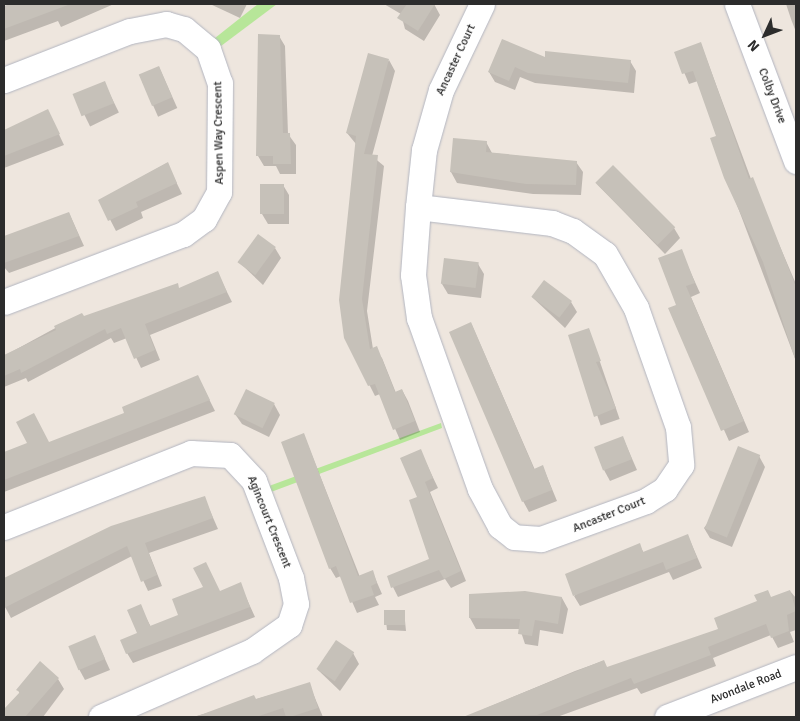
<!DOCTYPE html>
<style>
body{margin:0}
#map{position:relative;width:800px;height:721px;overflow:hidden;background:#eee6de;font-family:Signika,sans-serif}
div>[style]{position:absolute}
.green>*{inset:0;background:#b7e699}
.shadow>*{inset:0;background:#0003;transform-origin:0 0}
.building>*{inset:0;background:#c6c1b9;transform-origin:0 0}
.roads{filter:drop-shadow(0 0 1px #b2b5c0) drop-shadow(0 0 1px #b2b5c0)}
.minor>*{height:25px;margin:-12.5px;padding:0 12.5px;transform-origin:12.5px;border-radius:12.5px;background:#fff}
span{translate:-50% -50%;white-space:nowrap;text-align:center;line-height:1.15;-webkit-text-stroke:5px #fff;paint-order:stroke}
.street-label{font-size:12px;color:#2c2c2c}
.frame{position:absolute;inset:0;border:5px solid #2c2c2c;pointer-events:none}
.north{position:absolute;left:740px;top:10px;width:50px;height:50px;-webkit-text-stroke:4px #fff;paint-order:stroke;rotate:227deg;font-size:14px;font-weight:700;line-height:20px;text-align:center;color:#2c2c2c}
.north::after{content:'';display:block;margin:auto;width:18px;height:22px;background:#2c2c2c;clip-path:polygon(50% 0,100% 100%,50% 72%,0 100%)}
</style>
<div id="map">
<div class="green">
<div style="clip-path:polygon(258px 4px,277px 4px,221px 46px,215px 38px)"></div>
<div style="clip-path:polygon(441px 423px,442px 428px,271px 492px,269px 486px)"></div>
</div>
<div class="shadow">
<div style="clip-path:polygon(14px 4px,114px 4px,61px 27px,58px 21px,4px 41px,4px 8px)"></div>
<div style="clip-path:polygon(210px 4px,247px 4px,240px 18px)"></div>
<div style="clip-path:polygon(384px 4px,434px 4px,440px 15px,424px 41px,405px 29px,401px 14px)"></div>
<div style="clip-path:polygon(786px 4px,796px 4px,796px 32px,791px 19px)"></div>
<div style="clip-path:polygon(279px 36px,285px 46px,288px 134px,296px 145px,296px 174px,280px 174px,276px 166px,264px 166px,258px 156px)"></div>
<div style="clip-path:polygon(701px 44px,751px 179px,796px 284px,796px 361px,712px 139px,717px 137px,698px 81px,689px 84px,676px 53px)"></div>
<div style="clip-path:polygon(546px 59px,630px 61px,636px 71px,634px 93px,535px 83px,520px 77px,515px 90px,495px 82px,489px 72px)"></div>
<div style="clip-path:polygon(389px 60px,395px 71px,372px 156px,384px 166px,367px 311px,373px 349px,382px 358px,396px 393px,402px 390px,408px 401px,420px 432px,400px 440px,380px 394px,375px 396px,346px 338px,356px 144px,347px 133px)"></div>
<div style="left:159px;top:67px;width:45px;height:21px;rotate:66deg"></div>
<div style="left:104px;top:82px;width:34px;height:32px;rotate:64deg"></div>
<div style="clip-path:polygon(48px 111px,64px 145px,4px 168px,4px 131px)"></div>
<div style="clip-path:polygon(454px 139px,486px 142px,492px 153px,576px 162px,583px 172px,581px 195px,533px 194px,457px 183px,451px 172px)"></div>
<div style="clip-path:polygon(167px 163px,182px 194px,141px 212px,143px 218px,116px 231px,100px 200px)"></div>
<div style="clip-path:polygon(597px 184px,674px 228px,680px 238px,665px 254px)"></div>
<div style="clip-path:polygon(283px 185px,289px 195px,289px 224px,268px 224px,262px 214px)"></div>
<div style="clip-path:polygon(69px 213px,84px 246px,9px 273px,4px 267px,4px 238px)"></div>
<div style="clip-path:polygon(275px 248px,281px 258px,263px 285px,240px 263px)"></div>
<div style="clip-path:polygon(681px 251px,700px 293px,691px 297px,749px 432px,729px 441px,670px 309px,678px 305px)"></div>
<div style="clip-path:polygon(478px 264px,484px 274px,481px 298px,448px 294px,442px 284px)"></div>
<div style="clip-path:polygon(217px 272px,232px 302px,150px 335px,160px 360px,141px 368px,127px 338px,114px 343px,111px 338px,28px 382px,26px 378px,4px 387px,4px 356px,81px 314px,83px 318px,180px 289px)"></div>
<div style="clip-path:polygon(532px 297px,571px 302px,577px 312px,565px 328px)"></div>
<div style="clip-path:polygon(471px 323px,535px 470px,543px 467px,557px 501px,529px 512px,523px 501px)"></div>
<div style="left:589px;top:330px;width:94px;height:20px;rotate:71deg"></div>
<div style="clip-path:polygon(203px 387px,215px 411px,4px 492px,4px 454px,29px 444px,49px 443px)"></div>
<div style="clip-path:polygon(274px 404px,280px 415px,269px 437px,242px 424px,235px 414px)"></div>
<div style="clip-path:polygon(304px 435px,360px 577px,372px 571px,382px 594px,375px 597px,379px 605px,357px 613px,341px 576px,336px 578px,330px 568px)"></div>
<div style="clip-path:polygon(623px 438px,637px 470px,610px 481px,604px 470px)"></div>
<div style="clip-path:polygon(420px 450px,438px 488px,430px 492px,466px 581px,451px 588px,445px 579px,398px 597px,393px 587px,431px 560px,419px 498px)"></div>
<div style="clip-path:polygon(759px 456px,765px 467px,732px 547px,710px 538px,704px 528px)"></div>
<div style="clip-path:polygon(204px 497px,218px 529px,149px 553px,162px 586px,148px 591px,132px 556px,11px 618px,4px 605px,4px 579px,111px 527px)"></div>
<div style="clip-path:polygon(688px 536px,702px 568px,673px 580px,669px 572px,580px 606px,574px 596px,639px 545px,644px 553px)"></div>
<div style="clip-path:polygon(240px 584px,255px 617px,133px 663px,127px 653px,138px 634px,140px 606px,151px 627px,180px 615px,204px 587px,220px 592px)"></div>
<div style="clip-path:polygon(790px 591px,796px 598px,796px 630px,790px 632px,794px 642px,778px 648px,771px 635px,713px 658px,716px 666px,641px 694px,637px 688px,557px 717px,480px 717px,486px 715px,484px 709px,575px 671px,603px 661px,607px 668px,719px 630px)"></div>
<div style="clip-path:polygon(470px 595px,562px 598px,568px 609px,563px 634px,540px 630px,538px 646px,525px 644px,520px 629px,476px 629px,470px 618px)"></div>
<div style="clip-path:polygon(385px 611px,404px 611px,406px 631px,387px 630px)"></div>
<div style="clip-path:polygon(95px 637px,110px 670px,85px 680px,79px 669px)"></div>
<div style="clip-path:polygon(353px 653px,359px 664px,340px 691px,318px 670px)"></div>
<div style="clip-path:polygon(58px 679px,64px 689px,43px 717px,4px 717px,4px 711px,20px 694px,18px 690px)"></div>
<div style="clip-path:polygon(309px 684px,323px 717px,193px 717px)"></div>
</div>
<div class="building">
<div style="clip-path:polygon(10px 4px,67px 4px,68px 5px,4px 29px,4px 6px)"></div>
<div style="clip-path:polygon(407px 4px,435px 4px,418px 31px,397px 18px)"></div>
<div style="clip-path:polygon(258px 34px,280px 35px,283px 133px,290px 133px,291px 164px,273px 164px,273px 156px,256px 156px)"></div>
<div style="clip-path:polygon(502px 39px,545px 57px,545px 51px,631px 60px,628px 83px,528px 73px,515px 67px,509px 81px,488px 72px)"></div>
<div style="clip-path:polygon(701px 42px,749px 179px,753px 177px,796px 287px,796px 362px,763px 262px,724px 178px,710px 138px,716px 136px,693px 71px,682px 74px,674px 52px)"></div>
<div style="clip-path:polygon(368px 53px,389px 59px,364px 154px,378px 155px,362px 299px,370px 349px,377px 346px,395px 392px,402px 389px,415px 421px,393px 430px,375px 384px,368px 386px,344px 338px,339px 300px,356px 136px,346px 133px)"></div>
<div style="left:159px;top:66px;width:34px;height:22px;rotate:67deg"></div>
<div style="left:105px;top:81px;width:24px;height:35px;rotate:68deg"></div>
<div style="clip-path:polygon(48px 109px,60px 134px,4px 156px,4px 130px)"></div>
<div style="clip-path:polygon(453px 138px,487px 141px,486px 152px,577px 161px,576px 185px,526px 184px,450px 172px)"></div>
<div style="clip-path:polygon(168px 162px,177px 183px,136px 202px,138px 207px,108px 221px,98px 200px)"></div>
<div style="left:613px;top:165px;width:88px;height:25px;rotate:45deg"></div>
<div style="left:260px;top:184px;width:24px;height:30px"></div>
<div style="clip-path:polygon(69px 212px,79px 236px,4px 263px,4px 236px)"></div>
<div style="left:258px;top:234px;width:22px;height:35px;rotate:36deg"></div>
<div style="clip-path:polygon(682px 249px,695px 283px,686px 286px,744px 421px,721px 431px,668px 308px,676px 305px,658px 258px)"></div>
<div style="left:444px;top:258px;width:35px;height:26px;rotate:7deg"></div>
<div style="clip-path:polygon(218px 271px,227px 292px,145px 324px,155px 350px,134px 359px,121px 328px,107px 334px,105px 329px,21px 373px,20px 369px,4px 376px,4px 355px,56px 330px,54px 326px,82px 313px,84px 316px,178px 283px,179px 288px)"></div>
<div style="left:544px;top:280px;width:35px;height:21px;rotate:37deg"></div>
<div style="clip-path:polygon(471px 322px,534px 469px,543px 465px,552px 490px,522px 502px,449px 332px)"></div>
<div style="clip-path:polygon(589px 328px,601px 361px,596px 362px,616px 408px,594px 417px,568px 335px)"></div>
<div style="clip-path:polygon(198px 375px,210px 400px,4px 480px,4px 452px,27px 443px,16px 422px,34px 413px,49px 442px,124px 413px,122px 407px)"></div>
<div style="left:246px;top:389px;width:32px;height:28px;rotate:26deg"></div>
<div style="clip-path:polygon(304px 433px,358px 576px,373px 570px,377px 583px,371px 586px,374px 595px,350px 603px,336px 566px,329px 569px,281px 442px)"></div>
<div style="left:623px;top:436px;width:25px;height:31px;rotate:69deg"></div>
<div style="left:738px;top:446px;width:24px;height:89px;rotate:22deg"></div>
<div style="clip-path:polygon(421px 449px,433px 478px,425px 482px,461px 571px,444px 579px,439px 570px,391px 588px,387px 576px,429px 559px,409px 500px,417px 497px,400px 458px)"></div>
<div style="clip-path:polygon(205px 496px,213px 518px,145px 543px,157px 575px,141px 582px,127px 546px,4px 608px,4px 578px,111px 526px)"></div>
<div style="clip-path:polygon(688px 534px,697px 558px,666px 570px,663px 562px,573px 596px,565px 574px,640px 543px,643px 552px)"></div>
<div style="clip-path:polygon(206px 562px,220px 591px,241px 582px,250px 607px,126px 654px,120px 640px,137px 633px,127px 610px,141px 604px,150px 626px,178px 615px,172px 599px,203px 587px,193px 568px)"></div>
<div style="clip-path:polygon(768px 590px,771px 597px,790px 590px,796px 611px,787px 615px,789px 631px,771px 638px,766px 624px,708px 647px,711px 655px,634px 684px,631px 678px,537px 715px,463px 717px,604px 660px,607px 667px,718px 629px,714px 618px,757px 601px,754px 595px)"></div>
<div style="clip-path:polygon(525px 591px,562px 597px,558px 624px,535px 620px,532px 636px,518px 634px,520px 619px,469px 618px,469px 594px)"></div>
<div style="left:384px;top:610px;width:21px;height:15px"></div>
<div style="left:95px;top:635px;width:26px;height:29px;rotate:67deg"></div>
<div style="left:336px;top:640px;width:22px;height:35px;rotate:34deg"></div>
<div style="clip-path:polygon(40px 661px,59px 678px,25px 717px,4px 717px,4px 709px,20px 692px,16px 690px)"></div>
<div style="clip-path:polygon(310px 682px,318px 708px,290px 717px,286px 717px,283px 708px,256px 717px,195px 717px,254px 695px,256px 699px)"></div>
</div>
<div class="roads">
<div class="minor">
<div style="left:737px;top:4px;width:168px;rotate:69.4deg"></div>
<div style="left:4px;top:80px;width:135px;rotate:-21.3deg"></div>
<div style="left:130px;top:31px;width:37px;rotate:-11deg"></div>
<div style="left:166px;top:24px;width:19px;rotate:16deg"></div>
<div style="left:184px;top:29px;width:31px;rotate:40deg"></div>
<div style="left:208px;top:49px;width:36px;rotate:71deg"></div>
<div style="left:220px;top:83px;width:109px;rotate:90.5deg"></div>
<div style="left:219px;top:192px;width:31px;rotate:119deg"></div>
<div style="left:204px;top:219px;width:26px;rotate:144deg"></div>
<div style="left:183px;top:234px;width:191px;rotate:159.2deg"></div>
<div style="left:418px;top:207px;width:135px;rotate:6.8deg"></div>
<div style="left:552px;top:223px;width:22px;rotate:21deg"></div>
<div style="left:573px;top:231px;width:39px;rotate:36deg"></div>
<div style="left:605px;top:254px;width:62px;rotate:60.1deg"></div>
<div style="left:636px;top:308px;width:126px;rotate:70.6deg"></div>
<div style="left:678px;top:427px;width:38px;rotate:85deg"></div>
<div style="left:681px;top:465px;width:29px;rotate:124deg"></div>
<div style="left:665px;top:489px;width:22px;rotate:148deg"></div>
<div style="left:646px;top:501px;width:112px;rotate:160.1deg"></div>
<div style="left:541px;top:539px;width:27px;rotate:-176deg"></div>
<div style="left:514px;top:537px;width:18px;rotate:-142deg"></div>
<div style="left:500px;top:526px;width:42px;rotate:-118.4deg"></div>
<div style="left:480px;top:489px;width:182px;rotate:-109.6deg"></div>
<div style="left:419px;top:318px;width:43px;rotate:-97.9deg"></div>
<div style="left:413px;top:275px;width:68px;rotate:-85.8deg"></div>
<div style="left:418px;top:207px;width:57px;rotate:-84deg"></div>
<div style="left:424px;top:150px;width:62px;rotate:-74.2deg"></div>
<div style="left:441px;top:90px;width:95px;rotate:-64.5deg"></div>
<div style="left:4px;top:527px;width:201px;rotate:-21.6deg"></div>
<div style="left:191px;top:453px;width:39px;rotate:3deg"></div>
<div style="left:230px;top:455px;width:35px;rotate:47deg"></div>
<div style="left:254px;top:481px;width:104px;rotate:69.1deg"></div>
<div style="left:291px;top:578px;width:26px;rotate:79deg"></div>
<div style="left:296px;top:604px;width:22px;rotate:108deg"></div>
<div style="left:289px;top:625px;width:45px;rotate:144.9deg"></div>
<div style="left:252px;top:651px;width:165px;rotate:156.4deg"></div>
<div style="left:667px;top:717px;width:138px;rotate:-21.2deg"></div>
</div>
</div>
<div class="street-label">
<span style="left:456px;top:60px;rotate:-65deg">Ancaster Court</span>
<span style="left:772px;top:96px;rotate:69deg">Colby Drive</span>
<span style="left:219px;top:133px;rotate:-91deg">Aspen Way Crescent</span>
<span style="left:609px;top:515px;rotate:-22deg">Ancaster Court</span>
<span style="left:269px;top:522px;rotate:68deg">Agincourt Crescent</span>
<span style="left:746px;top:687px;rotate:-21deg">Avondale Road</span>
</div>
<div class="frame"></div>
<div class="north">N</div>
</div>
